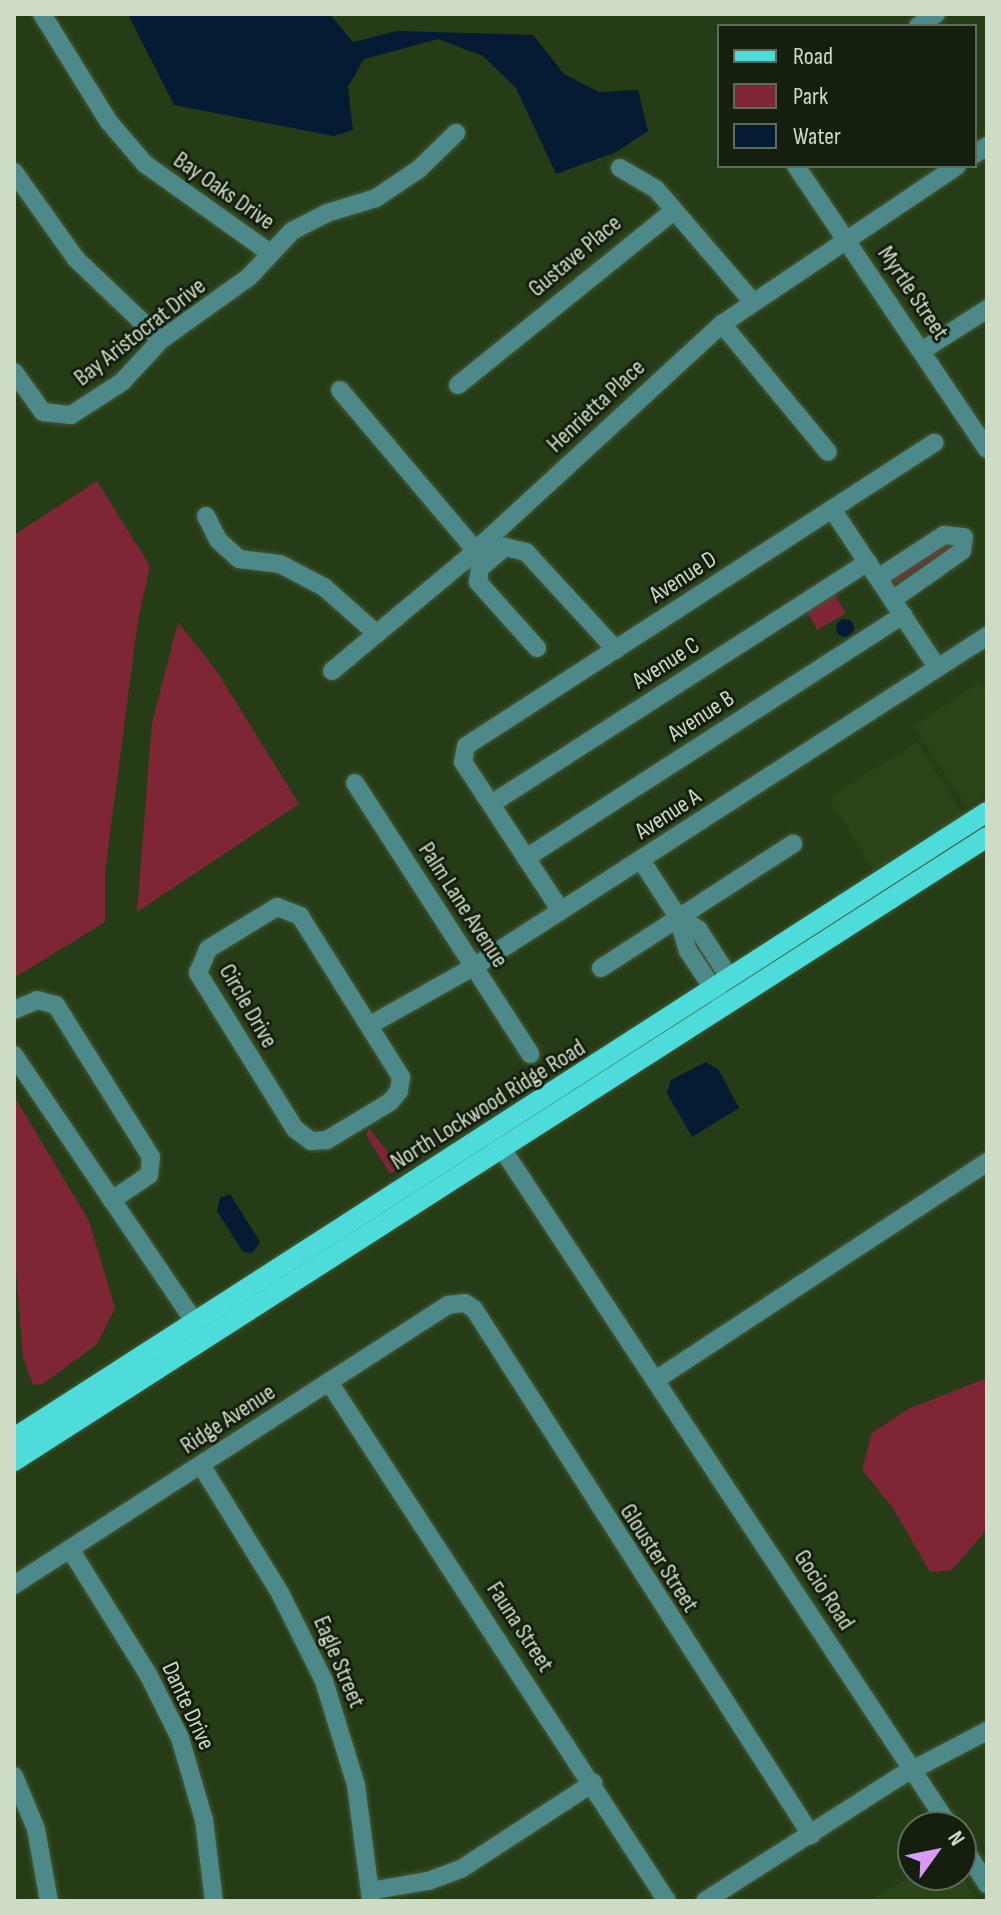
<!DOCTYPE html>
<style>
body{margin:0}
#map{position:relative;width:1001px;height:1915px;overflow:hidden;background:#263c16;font-family:"Sofia Sans Condensed",sans-serif}
div>[style]{position:absolute}
.built>*{inset:0;background:#2a4417}
.green>*{inset:0;background:#7e2636;transform-origin:0 0}
.water>*{inset:0;background:#051a33}
.round{border-radius:50%}
.roads{filter:drop-shadow(0 0 2px #445936) drop-shadow(0 0 2px #445936)}
.minor>*{height:18px;margin:-9px;padding:0 9px;transform-origin:9px;border-radius:9px;background:#4c8988}
.major>*{height:20px;margin:-10px;padding:0 10px;transform-origin:10px;border-radius:10px;background:#4edcdb}
span{translate:-50% -50%;white-space:nowrap;text-align:center;line-height:1.15;-webkit-text-stroke:6px #151f0f;paint-order:stroke}
.street-label{font-size:24px;color:#cedcc6}
.frame{position:absolute;inset:0;border:16px solid #cedcc6;pointer-events:none}
.legend{position:absolute;left:717px;top:24px;width:260px;height:144px;box-sizing:border-box;background:#151f0f;border:2px solid #5f6b58;margin:0;padding:10px 14px;list-style:none;font-size:24px;color:#cedcc6}
.legend li{display:flex;align-items:center;gap:16px;height:40px}
.legend b{width:40px;border:2px solid #5f6b58}
.north{position:absolute;left:897px;top:1811px;width:80px;height:80px;box-sizing:border-box;background:#151f0f;border:2px solid #5f6b58;border-radius:50%;rotate:57deg;font-size:22px;font-weight:700;line-height:32px;text-align:center;color:#cedcc6}
.north::after{content:'';display:block;margin:auto;width:28px;height:36px;background:#d99af7;clip-path:polygon(50% 0,100% 100%,50% 72%,0 100%)}
</style>
<div id="map">
<div class="built">
<div style="clip-path:polygon(979px 683px,987px 695px,987px 794px,967px 807px,914px 726px)"></div>
<div style="clip-path:polygon(917px 742px,961px 811px,987px 804px,876px 875px,829px 798px)"></div>
<div style="clip-path:polygon(913px 1875px,960px 1875px,977px 1901px,869px 1901px)"></div>
</div>
<div class="green">
<div style="clip-path:polygon(97px 481px,150px 566px,138px 620px,105px 872px,105px 922px,14px 978px,14px 535px)"></div>
<div style="clip-path:polygon(947px 539px,958px 543px,895px 584px,892px 577px)"></div>
<div style="left:835px;top:595px;width:21px;height:33px;rotate:59deg"></div>
<div style="clip-path:polygon(178px 622px,218px 673px,299px 804px,137px 912px,152px 723px)"></div>
<div style="clip-path:polygon(14px 1096px,89px 1221px,115px 1308px,97px 1344px,43px 1384px,33px 1385px,23px 1358px,14px 1244px)"></div>
<div style="clip-path:polygon(369px 1128px,400px 1168px,390px 1174px,366px 1135px)"></div>
<div style="clip-path:polygon(987px 1378px,987px 1529px,952px 1570px,930px 1572px,893px 1508px,862px 1470px,872px 1433px,908px 1409px)"></div>
</div>
<div class="water">
<div style="clip-path:polygon(128px 14px,330px 14px,353px 42px,397px 31px,533px 35px,564px 74px,599px 92px,638px 90px,648px 131px,616px 152px,556px 174px,516px 88px,483px 56px,438px 39px,364px 59px,348px 87px,353px 130px,334px 136px,174px 105px)"></div>
<div class="round" style="left:836px;top:619px;width:18px;height:18px"></div>
<div style="clip-path:polygon(706px 1062px,718px 1069px,739px 1108px,692px 1137px,667px 1093px,671px 1080px)"></div>
<div style="clip-path:polygon(230px 1194px,260px 1242px,252px 1253px,243px 1252px,217px 1211px,220px 1198px)"></div>
</div>
<div class="roads">
<div class="minor">
<div style="left:42px;top:14px;width:127px;rotate:58.2deg"></div>
<div style="left:109px;top:122px;width:55px;rotate:49.4deg"></div>
<div style="left:145px;top:164px;width:152px;rotate:35.4deg"></div>
<div style="left:918px;top:26px;width:22px;rotate:-34deg"></div>
<div style="left:975px;top:154px;width:14px;rotate:-34deg"></div>
<div style="left:796px;top:166px;width:341px;rotate:56deg"></div>
<div style="left:620px;top:168px;width:42px;rotate:30.3deg"></div>
<div style="left:656px;top:189px;width:148px;rotate:49.4deg"></div>
<div style="left:14px;top:172px;width:107px;rotate:54.5deg"></div>
<div style="left:76px;top:259px;width:117px;rotate:43.6deg"></div>
<div style="left:722px;top:324px;width:166px;rotate:50.4deg"></div>
<div style="left:923px;top:350px;width:76px;rotate:-32.6deg"></div>
<div style="left:14px;top:372px;width:49px;rotate:54.1deg"></div>
<div style="left:43px;top:412px;width:28px;rotate:6deg"></div>
<div style="left:71px;top:415px;width:61px;rotate:-32.9deg"></div>
<div style="left:122px;top:382px;width:57px;rotate:-47.1deg"></div>
<div style="left:161px;top:340px;width:108px;rotate:-35.6deg"></div>
<div style="left:249px;top:277px;width:63px;rotate:-46.9deg"></div>
<div style="left:292px;top:231px;width:39px;rotate:-27deg"></div>
<div style="left:327px;top:213px;width:51px;rotate:-17deg"></div>
<div style="left:376px;top:198px;width:52px;rotate:-34deg"></div>
<div style="left:419px;top:169px;width:52px;rotate:-44.2deg"></div>
<div style="left:458px;top:385px;width:274px;rotate:-38.9deg"></div>
<div style="left:340px;top:390px;width:209px;rotate:49.8deg"></div>
<div style="left:832px;top:509px;width:190px;rotate:56.4deg"></div>
<div style="left:206px;top:516px;width:27px;rotate:63deg"></div>
<div style="left:218px;top:540px;width:28px;rotate:42deg"></div>
<div style="left:239px;top:559px;width:41px;rotate:7deg"></div>
<div style="left:280px;top:564px;width:50px;rotate:27.6deg"></div>
<div style="left:324px;top:587px;width:71px;rotate:41.6deg"></div>
<div style="left:878px;top:578px;width:79px;rotate:-33.1deg"></div>
<div style="left:944px;top:535px;width:20px;rotate:6deg"></div>
<div style="left:964px;top:537px;width:14px;rotate:98deg"></div>
<div style="left:962px;top:551px;width:85px;rotate:145deg"></div>
<div style="left:537px;top:648px;width:89px;rotate:-131.8deg"></div>
<div style="left:478px;top:582px;width:14px;rotate:-82deg"></div>
<div style="left:480px;top:568px;width:33px;rotate:-40deg"></div>
<div style="left:505px;top:547px;width:22px;rotate:13deg"></div>
<div style="left:526px;top:552px;width:133px;rotate:47.4deg"></div>
<div style="left:332px;top:671px;width:170px;rotate:-39.8deg"></div>
<div style="left:463px;top:562px;width:352px;rotate:-42.6deg"></div>
<div style="left:722px;top:324px;width:283px;rotate:-33.9deg"></div>
<div style="left:355px;top:783px;width:323px;rotate:57.1deg"></div>
<div style="left:491px;top:804px;width:448px;rotate:-32.7deg"></div>
<div style="left:526px;top:858px;width:449px;rotate:-32.8deg"></div>
<div style="left:641px;top:860px;width:68px;rotate:57deg"></div>
<div style="left:678px;top:917px;width:35px;rotate:74deg"></div>
<div style="left:688px;top:951px;width:58px;rotate:56.3deg"></div>
<div style="left:277px;top:907px;width:25px;rotate:21deg"></div>
<div style="left:300px;top:916px;width:190px;rotate:57.9deg"></div>
<div style="left:401px;top:1077px;width:14px;rotate:98deg"></div>
<div style="left:399px;top:1091px;width:14px;rotate:129deg"></div>
<div style="left:390px;top:1102px;width:74px;rotate:148.9deg"></div>
<div style="left:327px;top:1140px;width:16px;rotate:176deg"></div>
<div style="left:311px;top:1141px;width:20px;rotate:-143deg"></div>
<div style="left:295px;top:1129px;width:184px;rotate:-121.9deg"></div>
<div style="left:198px;top:973px;width:26px;rotate:-67deg"></div>
<div style="left:208px;top:949px;width:81px;rotate:-31.3deg"></div>
<div style="left:561px;top:911px;width:178px;rotate:-123.3deg"></div>
<div style="left:463px;top:762px;width:16px;rotate:-79deg"></div>
<div style="left:466px;top:746px;width:558px;rotate:-32.92deg"></div>
<div style="left:678px;top:917px;width:23px;rotate:31deg"></div>
<div style="left:698px;top:929px;width:57px;rotate:57.1deg"></div>
<div style="left:601px;top:968px;width:229px;rotate:-32.9deg"></div>
<div style="left:14px;top:1010px;width:25px;rotate:-23deg"></div>
<div style="left:37px;top:1000px;width:20px;rotate:15deg"></div>
<div style="left:56px;top:1005px;width:179px;rotate:58deg"></div>
<div style="left:151px;top:1157px;width:18px;rotate:96deg"></div>
<div style="left:149px;top:1175px;width:45px;rotate:146deg"></div>
<div style="left:112px;top:1200px;width:175px;rotate:-124.1deg"></div>
<div style="left:370px;top:1025px;width:120px;rotate:-29.3deg"></div>
<div style="left:475px;top:966px;width:609px;rotate:-32.8deg"></div>
<div style="left:495px;top:1138px;width:826px;rotate:56.56deg"></div>
<div style="left:112px;top:1200px;width:161px;rotate:55.9deg"></div>
<div style="left:657px;top:1379px;width:395px;rotate:-33.3deg"></div>
<div style="left:329px;top:1382px;width:619px;rotate:56.93deg"></div>
<div style="left:201px;top:1465px;width:150px;rotate:58.3deg"></div>
<div style="left:280px;top:1593px;width:98px;rotate:63.4deg"></div>
<div style="left:324px;top:1681px;width:109px;rotate:72.9deg"></div>
<div style="left:356px;top:1785px;width:117px;rotate:82.6deg"></div>
<div style="left:70px;top:1549px;width:150px;rotate:58.1deg"></div>
<div style="left:149px;top:1676px;width:69px;rotate:63.4deg"></div>
<div style="left:180px;top:1738px;width:85px;rotate:73.7deg"></div>
<div style="left:204px;top:1820px;width:82px;rotate:83deg"></div>
<div style="left:14px;top:1585px;width:516px;rotate:-32.83deg"></div>
<div style="left:448px;top:1305px;width:17px;rotate:-7deg"></div>
<div style="left:465px;top:1303px;width:11px;rotate:34deg"></div>
<div style="left:474px;top:1309px;width:625px;rotate:57.35deg"></div>
<div style="left:14px;top:1776px;width:57px;rotate:67.5deg"></div>
<div style="left:36px;top:1829px;width:73px;rotate:79.8deg"></div>
<div style="left:961px;top:1844px;width:48px;rotate:57deg"></div>
<div style="left:370px;top:1891px;width:59px;rotate:-9.8deg"></div>
<div style="left:428px;top:1881px;width:35px;rotate:-20deg"></div>
<div style="left:461px;top:1869px;width:158px;rotate:-33.1deg"></div>
<div style="left:705px;top:1901px;width:228px;rotate:-32.6deg"></div>
<div style="left:897px;top:1778px;width:102px;rotate:-27.6deg"></div>
</div>
<div class="major">
<div style="left:14px;top:1438px;width:1157px;rotate:-32.76deg"></div>
<div style="left:14px;top:1461px;width:1156px;rotate:-32.67deg"></div>
</div>
</div>
<div class="street-label">
<span style="left:224px;top:191px;rotate:35deg">Bay Oaks Drive</span>
<span style="left:575px;top:256px;rotate:-40deg">Gustave Place</span>
<span style="left:913px;top:293px;rotate:56deg">Myrtle Street</span>
<span style="left:140px;top:332px;rotate:-38deg">Bay Aristocrat Drive</span>
<span style="left:596px;top:406px;rotate:-43deg">Henrietta Place</span>
<span style="left:683px;top:577px;rotate:-33deg">Avenue D</span>
<span style="left:666px;top:663px;rotate:-33deg">Avenue C</span>
<span style="left:701px;top:716px;rotate:-33deg">Avenue B</span>
<span style="left:668px;top:814px;rotate:-33deg">Avenue A</span>
<span style="left:463px;top:905px;rotate:57deg">Palm Lane Avenue</span>
<span style="left:248px;top:1006px;rotate:60deg">Circle Drive</span>
<span style="left:488px;top:1105px;rotate:-32deg">North Lockwood Ridge Road</span>
<span style="left:228px;top:1419px;rotate:-33deg">Ridge Avenue</span>
<span style="left:659px;top:1558px;rotate:57deg">Glouster Street</span>
<span style="left:824px;top:1590px;rotate:57deg">Gocio Road</span>
<span style="left:520px;top:1627px;rotate:57deg">Fauna Street</span>
<span style="left:339px;top:1662px;rotate:67deg">Eagle Street</span>
<span style="left:188px;top:1706px;rotate:65deg">Dante Drive</span>
</div>
<div class="frame"></div>
<ul class="legend">
<li><b style="height:10px;background:#4edcdb"></b>Road</li>
<li><b style="height:22px;background:#7e2636"></b>Park</li>
<li><b style="height:22px;background:#051a33"></b>Water</li>
</ul>
<div class="north">N</div>
</div>
